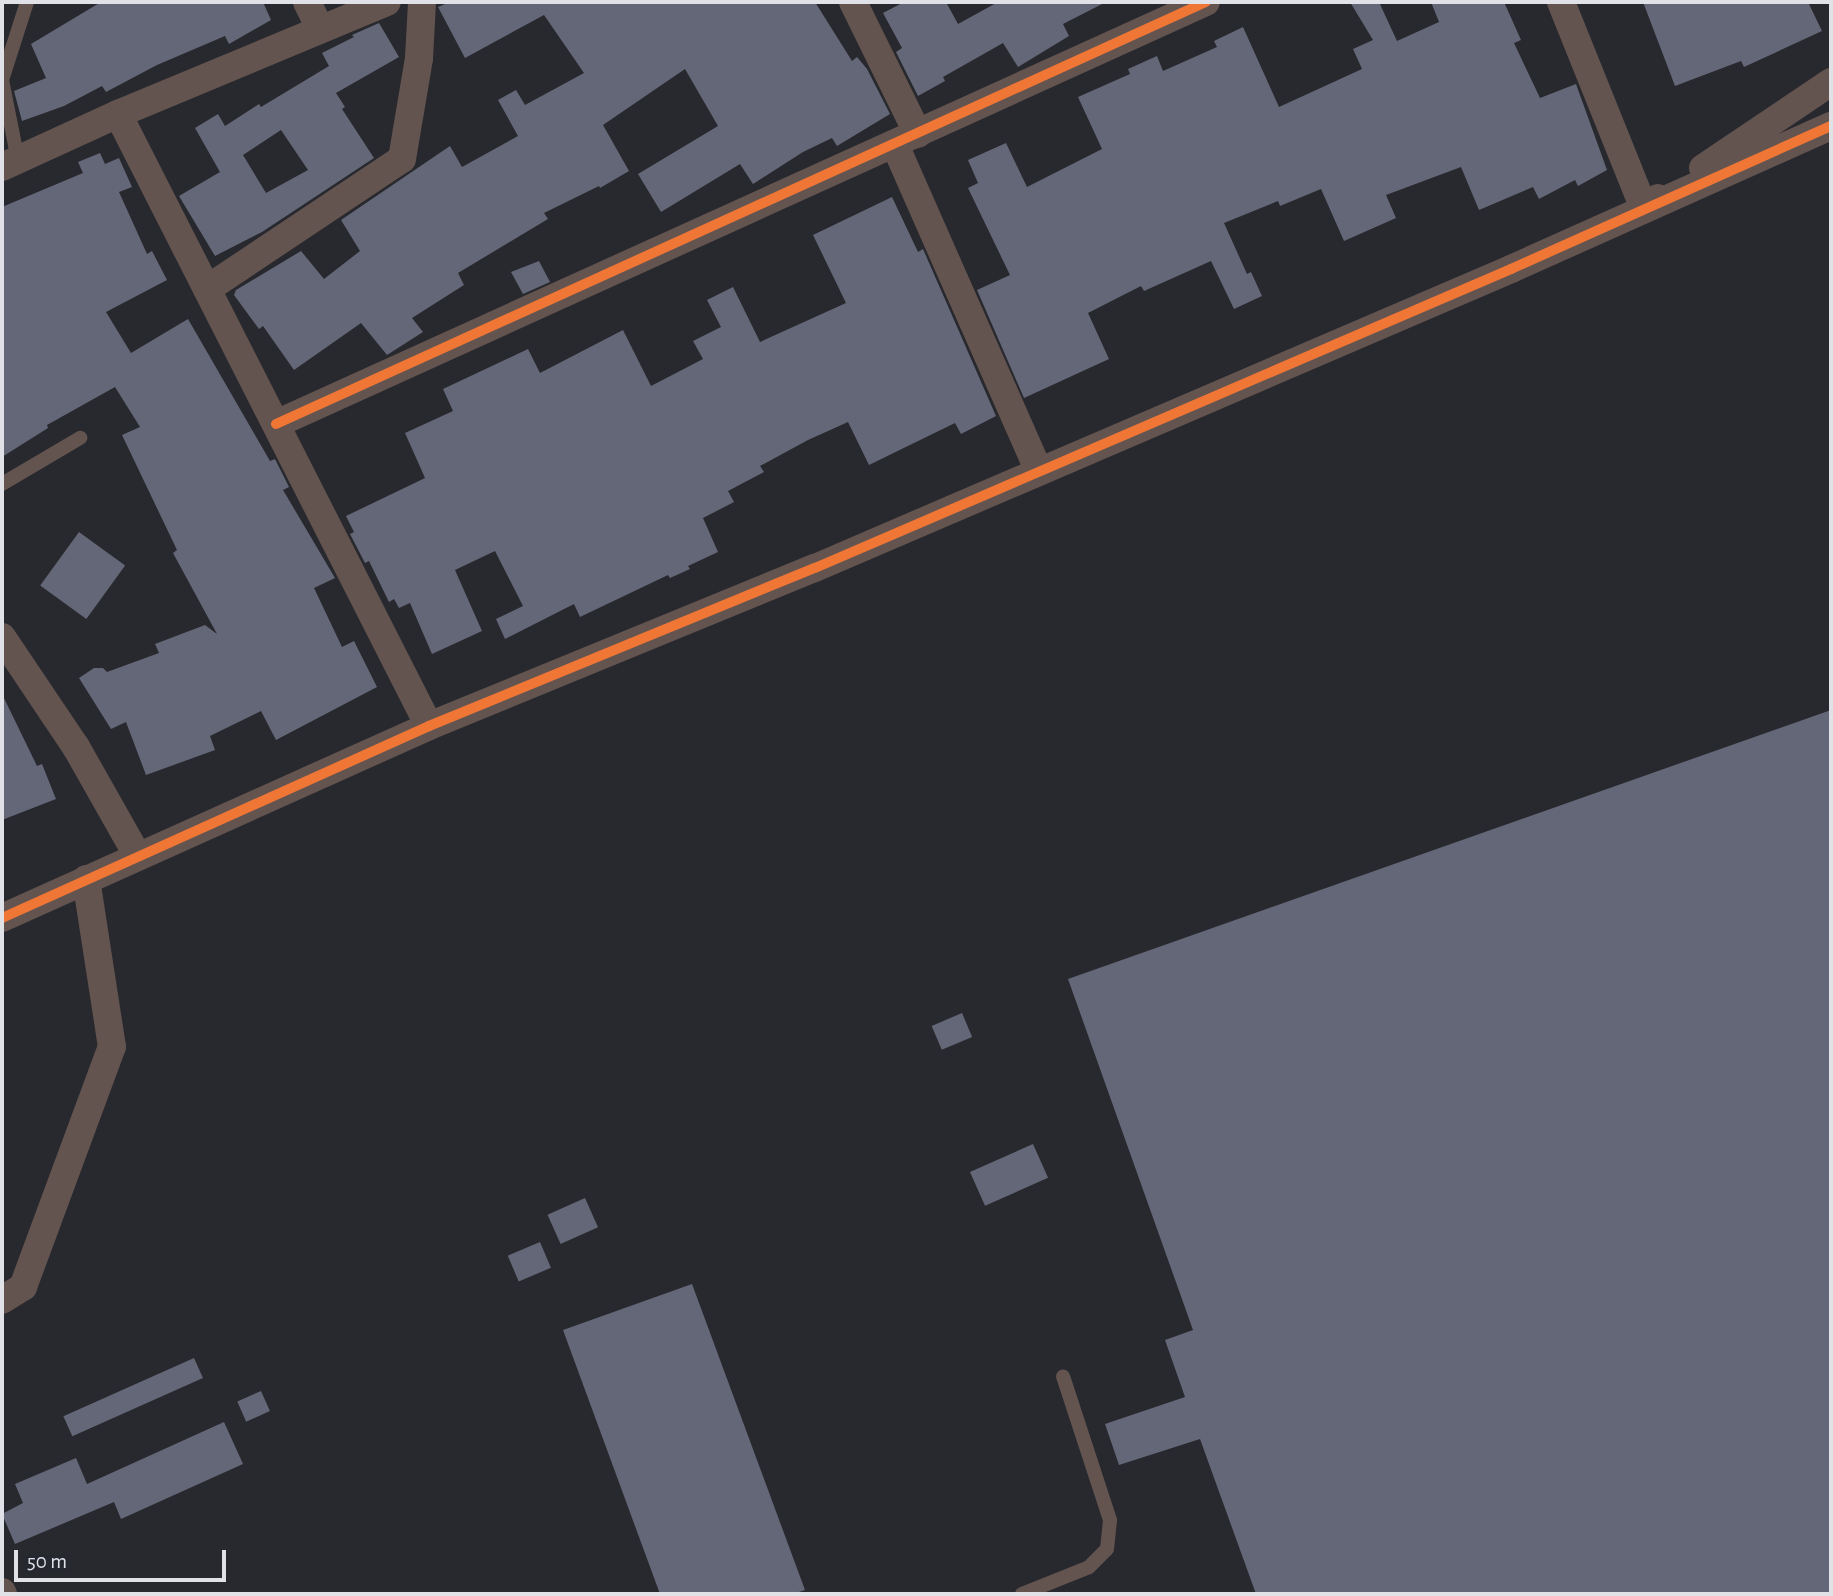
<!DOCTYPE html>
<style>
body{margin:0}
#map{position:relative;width:1833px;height:1596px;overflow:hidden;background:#28292e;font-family:"Alegreya Sans",sans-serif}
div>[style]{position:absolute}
.building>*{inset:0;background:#646777;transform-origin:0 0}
.service>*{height:14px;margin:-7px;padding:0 7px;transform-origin:7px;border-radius:7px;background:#645450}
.minor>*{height:28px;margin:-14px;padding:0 14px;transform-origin:14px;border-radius:14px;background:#645450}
.cycleway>*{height:10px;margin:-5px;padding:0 5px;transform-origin:5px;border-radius:5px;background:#f07635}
span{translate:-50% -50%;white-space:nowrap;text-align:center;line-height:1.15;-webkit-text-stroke:7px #252731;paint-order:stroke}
.frame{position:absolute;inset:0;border:4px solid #e0e2e8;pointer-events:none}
.scale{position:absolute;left:14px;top:1550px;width:212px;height:32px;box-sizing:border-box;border:4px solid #e0e2e8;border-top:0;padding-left:9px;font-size:21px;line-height:24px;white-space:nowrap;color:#e0e2e8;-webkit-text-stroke:5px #252731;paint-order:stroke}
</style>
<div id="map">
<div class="building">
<div style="clip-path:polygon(101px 2px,263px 2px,271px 20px,229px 44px,225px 36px,157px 65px,106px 92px,102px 86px,64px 106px,22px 121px,14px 91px,46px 78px,31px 44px)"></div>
<div style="clip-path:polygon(450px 2px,815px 2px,852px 61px,857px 57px,867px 69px,890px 114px,837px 146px,832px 138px,803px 152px,753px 184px,740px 164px,661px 212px,638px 174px,718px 126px,685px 69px,603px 125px,629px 171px,600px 188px,599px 186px,544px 213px,548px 219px,458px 273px,464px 285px,412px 318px,423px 332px,387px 355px,361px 323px,294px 370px,263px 326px,259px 329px,234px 295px,236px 290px,301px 251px,324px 279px,360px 251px,341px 220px,450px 146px,462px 167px,518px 136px,498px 100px,516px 90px,525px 105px,584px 73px,544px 15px,465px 58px,438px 7px)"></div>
<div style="clip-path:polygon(904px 2px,946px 2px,958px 24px,998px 2px,1106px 2px,1063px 24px,1069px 36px,1018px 67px,1003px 43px,943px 77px,945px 81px,918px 96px,896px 52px,902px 48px,883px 13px)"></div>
<div style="clip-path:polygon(1350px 2px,1379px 2px,1397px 41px,1439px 22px,1431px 2px,1504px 2px,1521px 40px,1514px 43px,1540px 98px,1576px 84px,1607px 170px,1578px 186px,1575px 180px,1539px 199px,1533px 187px,1479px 210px,1461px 167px,1386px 195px,1396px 218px,1344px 241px,1321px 189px,1280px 206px,1278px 201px,1224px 223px,1247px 274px,1251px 272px,1262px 296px,1234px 309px,1211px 261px,1144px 291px,1141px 286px,1088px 313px,1109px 359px,1024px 398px,977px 290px,1010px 275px,968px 188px,978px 183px,968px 160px,1006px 143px,1027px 187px,1102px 149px,1078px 97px,1130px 74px,1128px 69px,1157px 56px,1163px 71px,1217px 47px,1214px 41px,1243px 27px,1279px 107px,1362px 69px,1353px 49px,1373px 40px)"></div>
<div style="clip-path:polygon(1643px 2px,1808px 2px,1822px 31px,1744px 67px,1741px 61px,1675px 86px)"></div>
<div style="clip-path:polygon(evenodd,379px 23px,399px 57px,336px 93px,345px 107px,342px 109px,374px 158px,262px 232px,215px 256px,179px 196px,220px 172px,195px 128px,218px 114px,225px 126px,259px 104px,261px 107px,329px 66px,322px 53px,354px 37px,352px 35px,379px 23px,281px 130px,308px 170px,266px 193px,243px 155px,281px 130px)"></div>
<div style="clip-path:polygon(100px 153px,105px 164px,119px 158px,132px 187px,119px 192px,147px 254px,152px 251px,167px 280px,106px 312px,131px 353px,188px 319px,270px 461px,275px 459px,289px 487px,283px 490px,335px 578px,314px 588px,342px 647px,354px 641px,377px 687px,276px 740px,261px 711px,210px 736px,215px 750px,146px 775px,126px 722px,111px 729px,79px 678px,94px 668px,103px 668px,107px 672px,159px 653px,155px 644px,205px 625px,217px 634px,173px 553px,177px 550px,122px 435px,140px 427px,115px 387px,47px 425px,48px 428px,2px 457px,2px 207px,83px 173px,78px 162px)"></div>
<div style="clip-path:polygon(892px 197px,918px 252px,923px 249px,996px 416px,961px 434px,955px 423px,869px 465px,848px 422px,808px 440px,760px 466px,764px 472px,728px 491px,734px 502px,703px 518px,718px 552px,688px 566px,690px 569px,670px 578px,668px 575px,580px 617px,574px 604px,505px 639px,496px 619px,523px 606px,495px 551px,455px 570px,482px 631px,432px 654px,410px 603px,399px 608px,394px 599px,389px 602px,369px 561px,365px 563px,350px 534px,354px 532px,346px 516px,425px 478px,405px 433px,453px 411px,443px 389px,528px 349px,540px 373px,623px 330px,651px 386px,703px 359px,693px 341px,721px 327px,707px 300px,733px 287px,760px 342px,846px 303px,813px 235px)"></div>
<div style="clip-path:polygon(539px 261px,550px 282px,523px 294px,511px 272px)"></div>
<div style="left:79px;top:532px;width:57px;height:66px;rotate:36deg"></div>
<div style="clip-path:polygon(2px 694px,37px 766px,42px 764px,56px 799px,2px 820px)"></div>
<div style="clip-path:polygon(1831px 710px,1831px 1594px,1256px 1594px,1200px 1439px,1119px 1465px,1105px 1424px,1185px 1397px,1165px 1340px,1193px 1330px,1068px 979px)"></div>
<div style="left:962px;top:1013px;width:26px;height:33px;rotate:67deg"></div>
<div style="left:1033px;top:1144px;width:37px;height:69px;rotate:66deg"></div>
<div style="left:585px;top:1198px;width:32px;height:41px;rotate:66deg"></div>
<div style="left:540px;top:1242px;width:28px;height:35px;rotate:67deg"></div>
<div style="clip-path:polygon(692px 1284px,805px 1590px,793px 1594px,660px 1594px,563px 1330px)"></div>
<div style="left:194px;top:1358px;width:22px;height:143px;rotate:66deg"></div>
<div style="left:261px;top:1391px;width:22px;height:26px;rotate:66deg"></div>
<div style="clip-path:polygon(224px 1422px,243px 1464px,121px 1519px,114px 1502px,15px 1544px,2px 1514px,23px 1503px,15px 1484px,76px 1458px,87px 1484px)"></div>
</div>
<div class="service">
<div style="left:18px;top:160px;width:82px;rotate:-101.3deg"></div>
<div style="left:2px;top:80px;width:82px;rotate:-72.2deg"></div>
<div style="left:2px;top:484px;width:91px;rotate:-30.5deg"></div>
<div style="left:1022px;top:1594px;width:72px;rotate:-21.9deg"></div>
<div style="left:1089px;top:1567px;width:25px;rotate:-45deg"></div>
<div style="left:1107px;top:1549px;width:29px;rotate:-84deg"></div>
<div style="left:1110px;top:1520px;width:151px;rotate:-108.1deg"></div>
</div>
<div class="minor">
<div style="left:307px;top:2px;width:30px;rotate:64deg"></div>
<div style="left:853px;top:2px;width:147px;rotate:63.8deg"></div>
<div style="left:1561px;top:2px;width:222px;rotate:68.1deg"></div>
<div style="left:1644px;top:208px;width:17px;rotate:-36deg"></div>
<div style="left:118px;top:114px;width:686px;rotate:63.06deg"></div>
<div style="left:895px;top:145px;width:357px;rotate:66.2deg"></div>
<div style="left:2px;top:167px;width:128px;rotate:-24.6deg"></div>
<div style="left:118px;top:114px;width:291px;rotate:-22.6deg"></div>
<div style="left:1703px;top:168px;width:154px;rotate:-33.9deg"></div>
<div style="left:207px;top:289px;width:234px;rotate:-33.7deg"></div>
<div style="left:402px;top:159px;width:102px;rotate:-80.4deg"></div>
<div style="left:419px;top:58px;width:56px;rotate:-86.9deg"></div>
<div style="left:276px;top:424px;width:1021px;rotate:-24.41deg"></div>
<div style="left:2px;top:637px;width:133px;rotate:56.1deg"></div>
<div style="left:76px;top:747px;width:124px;rotate:60.5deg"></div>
<div style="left:2px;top:918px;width:468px;rotate:-24.2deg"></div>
<div style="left:429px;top:726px;width:417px;rotate:-22.3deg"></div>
<div style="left:815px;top:568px;width:758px;rotate:-23.25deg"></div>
<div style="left:1511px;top:269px;width:350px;rotate:-24.1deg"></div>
<div style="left:2px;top:1300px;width:25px;rotate:-32deg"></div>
<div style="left:23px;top:1287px;width:256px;rotate:-69.7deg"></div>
<div style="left:112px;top:1047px;width:170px;rotate:-98.8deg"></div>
<div style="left:2px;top:1592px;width:2px;rotate:63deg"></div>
</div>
<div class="cycleway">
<div style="left:276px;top:424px;width:1021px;rotate:-24.41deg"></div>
<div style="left:2px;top:918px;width:468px;rotate:-24.2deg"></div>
<div style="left:429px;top:726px;width:417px;rotate:-22.3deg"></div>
<div style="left:815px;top:568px;width:758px;rotate:-23.25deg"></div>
<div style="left:1511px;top:269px;width:350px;rotate:-24.1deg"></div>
</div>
<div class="frame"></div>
<div class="scale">50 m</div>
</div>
